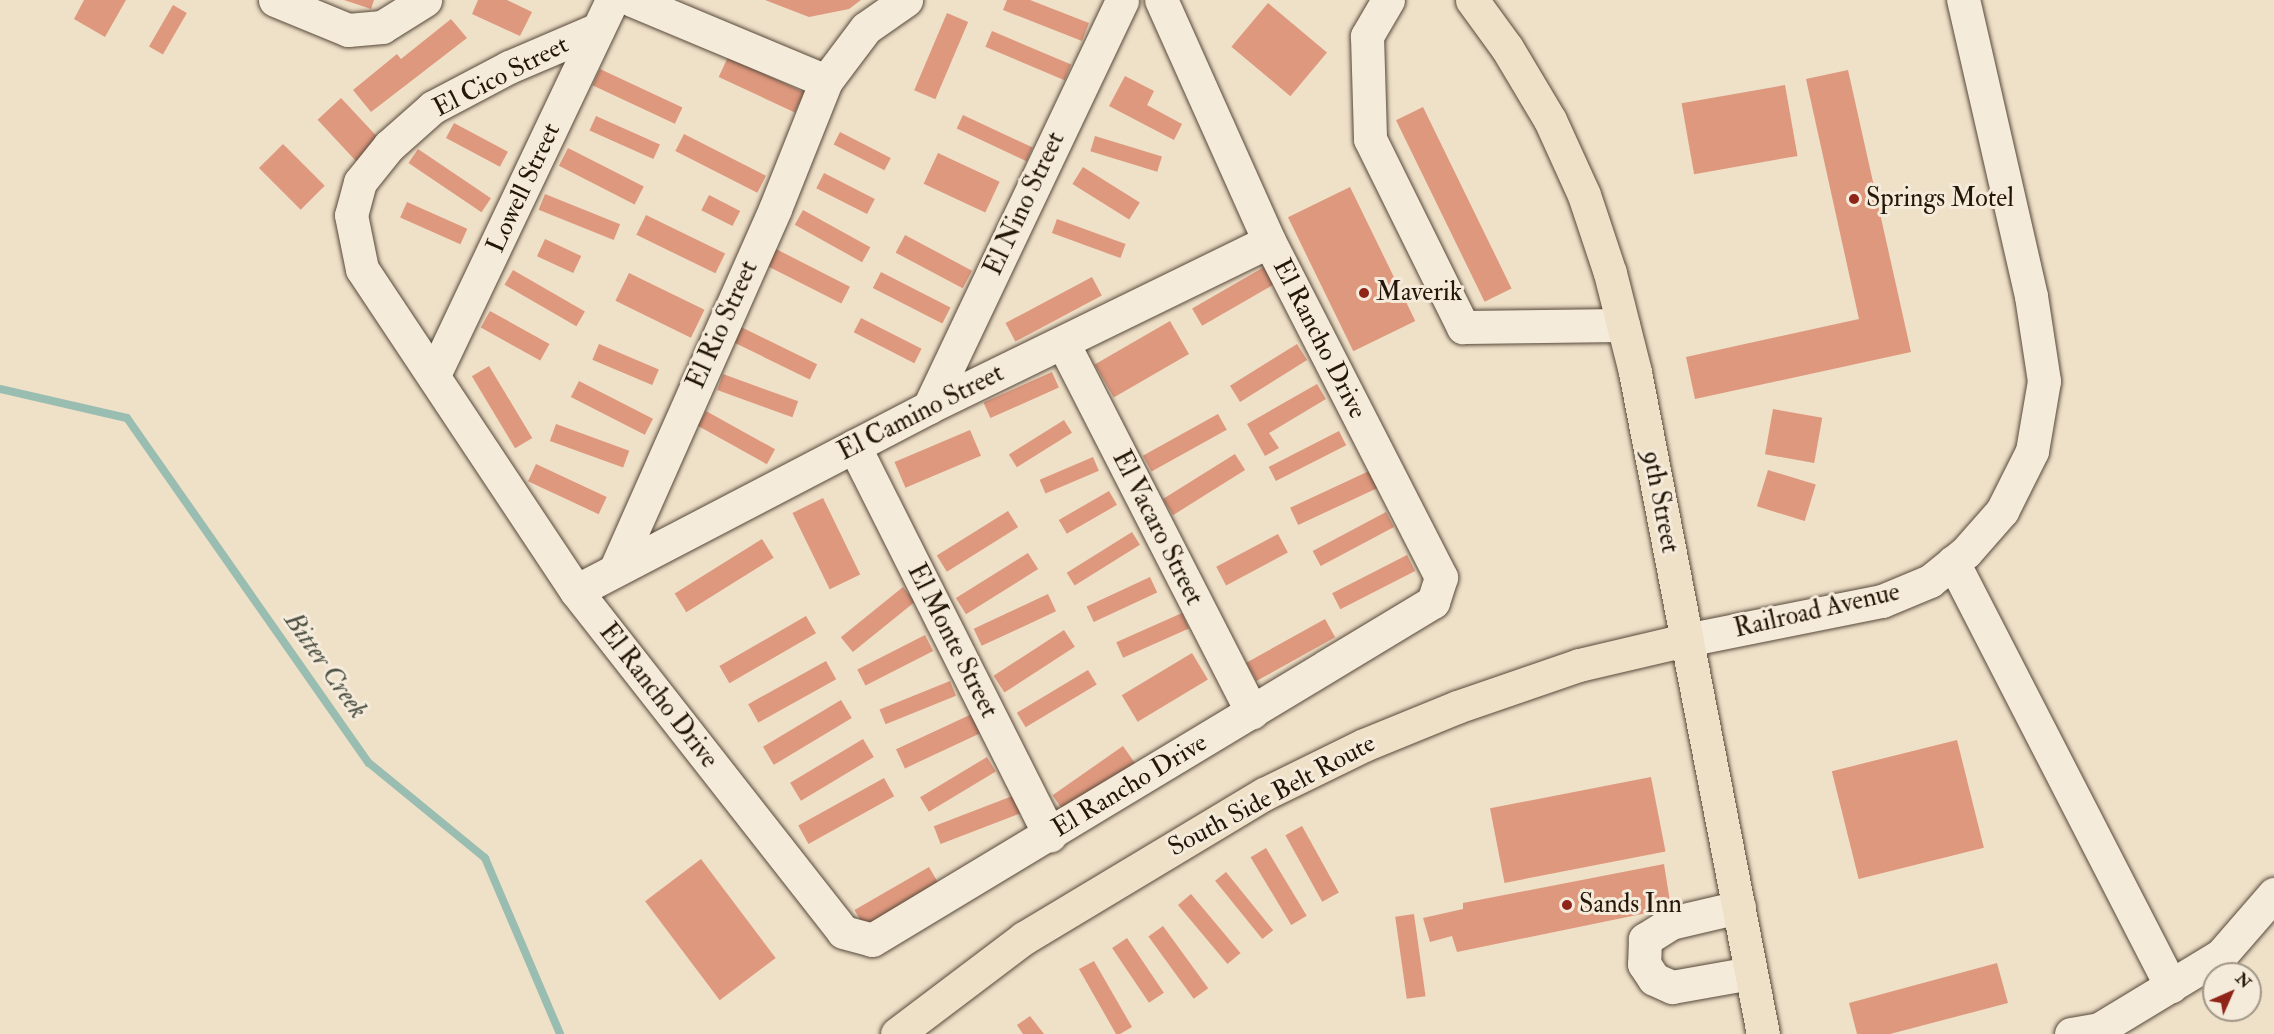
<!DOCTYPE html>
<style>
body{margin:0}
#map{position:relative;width:2274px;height:1034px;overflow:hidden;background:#efe0c8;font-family:"IM FELL Double Pica",serif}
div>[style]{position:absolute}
.stream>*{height:8px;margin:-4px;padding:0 4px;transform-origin:4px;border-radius:4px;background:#9abdb1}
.building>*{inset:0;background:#de987e;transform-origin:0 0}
.roads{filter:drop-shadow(0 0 2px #57493a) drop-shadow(0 0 2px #57493a)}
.minor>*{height:33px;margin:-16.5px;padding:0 16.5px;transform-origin:16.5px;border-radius:16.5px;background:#f5ebdb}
.major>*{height:33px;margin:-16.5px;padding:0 16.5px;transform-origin:16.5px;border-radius:16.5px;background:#efe0c8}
.dots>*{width:16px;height:16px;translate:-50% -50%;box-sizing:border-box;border:3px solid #f5ebdb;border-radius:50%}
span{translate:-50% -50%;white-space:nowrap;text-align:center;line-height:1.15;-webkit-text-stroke:6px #f5ebdb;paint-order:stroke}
.street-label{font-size:26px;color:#24170a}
.poi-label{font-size:26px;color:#24170a}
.left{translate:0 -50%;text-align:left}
.water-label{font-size:27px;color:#4d5144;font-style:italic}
.north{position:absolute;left:2202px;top:962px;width:60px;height:60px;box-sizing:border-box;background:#f5ebdb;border:2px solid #a19687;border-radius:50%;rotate:45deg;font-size:16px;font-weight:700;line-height:24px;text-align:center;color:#24170a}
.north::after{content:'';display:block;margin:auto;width:21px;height:27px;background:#8f2418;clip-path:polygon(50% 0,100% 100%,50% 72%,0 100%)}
</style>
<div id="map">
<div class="stream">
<div style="left:0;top:389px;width:130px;rotate:12.9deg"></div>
<div style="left:127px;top:418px;width:421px;rotate:55deg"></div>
<div style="left:369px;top:763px;width:150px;rotate:39.3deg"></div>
<div style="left:485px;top:858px;width:191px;rotate:66.9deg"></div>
</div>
<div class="building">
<div style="clip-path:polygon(84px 0,126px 0,105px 37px,74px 19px)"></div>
<div style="clip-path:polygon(344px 0,374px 0,371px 9px)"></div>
<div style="clip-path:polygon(478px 0,507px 0,532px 12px,520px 36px,472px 14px)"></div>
<div style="clip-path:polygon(765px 0,861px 0,849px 9px,809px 17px)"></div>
<div style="clip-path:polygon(1007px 0,1030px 0,1089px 23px,1082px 41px,1003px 10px)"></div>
<div style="left:1268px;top:3px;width:77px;height:57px;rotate:40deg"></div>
<div style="left:173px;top:5px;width:16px;height:48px;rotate:30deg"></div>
<div style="left:947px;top:13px;width:23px;height:84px;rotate:23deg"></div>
<div style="clip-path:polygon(451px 19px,467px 38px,371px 112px,353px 90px,397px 54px,401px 59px)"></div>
<div style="left:992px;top:31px;width:86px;height:17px;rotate:23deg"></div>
<div style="left:728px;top:57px;width:84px;height:22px;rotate:25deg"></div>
<div style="left:600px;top:69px;width:91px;height:18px;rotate:25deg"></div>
<div style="clip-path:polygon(1848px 70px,1911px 352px,1695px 399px,1686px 357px,1859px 319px,1806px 79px)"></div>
<div style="clip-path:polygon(1125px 76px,1154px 91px,1147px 105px,1182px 124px,1174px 140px,1109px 106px)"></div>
<div style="left:1785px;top:85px;width:72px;height:105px;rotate:80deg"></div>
<div style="left:341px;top:98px;width:62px;height:32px;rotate:47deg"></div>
<div style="left:1423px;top:107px;width:202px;height:30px;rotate:64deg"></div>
<div style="left:963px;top:115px;width:77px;height:15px;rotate:25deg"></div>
<div style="left:596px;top:116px;width:70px;height:16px;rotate:24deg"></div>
<div style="left:454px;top:123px;width:61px;height:17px;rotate:28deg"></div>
<div style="left:840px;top:132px;width:57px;height:14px;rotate:27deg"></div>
<div style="left:684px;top:134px;width:92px;height:19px;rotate:27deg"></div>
<div style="left:1095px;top:136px;width:70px;height:16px;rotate:17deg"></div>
<div style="left:283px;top:144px;width:59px;height:34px;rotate:45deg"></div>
<div style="left:568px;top:148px;width:85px;height:20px;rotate:27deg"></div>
<div style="left:418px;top:149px;width:88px;height:17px;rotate:34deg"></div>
<div style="left:938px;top:153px;width:68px;height:34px;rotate:25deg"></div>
<div style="left:1083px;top:167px;width:67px;height:20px;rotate:32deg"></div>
<div style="left:824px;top:173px;width:57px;height:17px;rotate:27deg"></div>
<div style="left:1350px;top:187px;width:149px;height:69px;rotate:64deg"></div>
<div style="left:545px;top:194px;width:81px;height:17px;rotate:22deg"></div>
<div style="left:709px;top:195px;width:35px;height:17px;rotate:27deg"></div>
<div style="left:407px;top:202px;width:66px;height:17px;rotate:24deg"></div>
<div style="left:803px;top:210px;width:77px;height:17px;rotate:29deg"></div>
<div style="left:646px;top:215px;width:88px;height:22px;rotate:26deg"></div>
<div style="left:1057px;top:219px;width:73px;height:15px;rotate:20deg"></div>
<div style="left:905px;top:235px;width:76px;height:20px;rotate:28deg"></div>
<div style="left:545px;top:239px;width:40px;height:19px;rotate:25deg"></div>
<div style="left:776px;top:249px;width:83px;height:19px;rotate:27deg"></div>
<div style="left:1264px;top:267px;width:20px;height:83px;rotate:60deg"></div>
<div style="left:513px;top:270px;width:83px;height:17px;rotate:30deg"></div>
<div style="left:881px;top:272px;width:78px;height:18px;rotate:27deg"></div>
<div style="left:629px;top:273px;width:84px;height:31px;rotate:26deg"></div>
<div style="left:1092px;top:277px;width:21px;height:98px;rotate:62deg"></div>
<div style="left:490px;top:311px;width:68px;height:19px;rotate:29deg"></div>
<div style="left:861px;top:318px;width:68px;height:16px;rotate:27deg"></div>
<div style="left:1170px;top:321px;width:38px;height:87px;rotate:60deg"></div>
<div style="left:739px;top:326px;width:87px;height:17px;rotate:26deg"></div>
<div style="left:599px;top:344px;width:65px;height:17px;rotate:23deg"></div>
<div style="left:1297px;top:344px;width:19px;height:79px;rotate:58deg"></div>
<div style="left:489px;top:366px;width:84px;height:20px;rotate:59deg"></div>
<div style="left:1052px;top:372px;width:17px;height:75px;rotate:66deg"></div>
<div style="left:723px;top:374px;width:80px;height:17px;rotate:20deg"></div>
<div style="left:579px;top:381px;width:83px;height:18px;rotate:27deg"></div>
<div style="clip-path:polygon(1317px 384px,1326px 399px,1269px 433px,1279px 448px,1265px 456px,1247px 424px)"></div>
<div style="left:1773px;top:409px;width:50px;height:46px;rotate:10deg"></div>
<div style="left:706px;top:411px;width:79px;height:17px;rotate:29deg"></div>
<div style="left:1218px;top:414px;width:18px;height:86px;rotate:61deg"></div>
<div style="left:1064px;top:420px;width:15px;height:65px;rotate:58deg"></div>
<div style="left:556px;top:424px;width:78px;height:18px;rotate:20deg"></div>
<div style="left:970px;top:430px;width:28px;height:82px;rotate:67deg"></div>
<div style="left:1339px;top:431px;width:16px;height:79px;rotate:63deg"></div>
<div style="left:1235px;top:454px;width:19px;height:85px;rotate:58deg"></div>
<div style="left:1093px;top:457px;width:15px;height:58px;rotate:67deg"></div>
<div style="left:536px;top:464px;width:78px;height:19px;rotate:25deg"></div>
<div style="left:1768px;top:470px;width:50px;height:38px;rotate:17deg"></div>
<div style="left:1369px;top:471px;width:19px;height:87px;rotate:65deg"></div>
<div style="left:1109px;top:491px;width:16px;height:58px;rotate:60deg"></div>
<div style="left:823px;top:498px;width:85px;height:34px;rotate:64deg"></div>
<div style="left:1008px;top:511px;width:19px;height:84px;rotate:58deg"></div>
<div style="left:1386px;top:512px;width:17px;height:83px;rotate:62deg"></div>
<div style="left:1132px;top:532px;width:15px;height:77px;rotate:58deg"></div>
<div style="left:1278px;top:534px;width:21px;height:70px;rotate:62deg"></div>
<div style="left:762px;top:539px;width:22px;height:103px;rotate:58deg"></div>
<div style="left:1028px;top:553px;width:19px;height:85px;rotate:58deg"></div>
<div style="left:1407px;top:555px;width:18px;height:84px;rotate:63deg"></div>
<div style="left:1150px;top:577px;width:17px;height:70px;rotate:65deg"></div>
<div style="left:903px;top:587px;width:19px;height:80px;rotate:51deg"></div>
<div style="left:1048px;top:594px;width:19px;height:82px;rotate:65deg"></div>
<div style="left:1182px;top:613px;width:17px;height:72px;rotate:66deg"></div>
<div style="left:806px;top:616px;width:20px;height:100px;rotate:60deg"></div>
<div style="left:1325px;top:619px;width:21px;height:90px;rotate:61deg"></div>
<div style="left:1064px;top:630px;width:20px;height:84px;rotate:57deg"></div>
<div style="left:925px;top:635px;width:18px;height:76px;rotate:63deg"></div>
<div style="left:1192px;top:653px;width:31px;height:82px;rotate:59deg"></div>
<div style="left:826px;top:661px;width:21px;height:89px;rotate:61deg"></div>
<div style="left:1088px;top:670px;width:17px;height:83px;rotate:59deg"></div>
<div style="left:950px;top:681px;width:16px;height:76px;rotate:68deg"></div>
<div style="left:841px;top:700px;width:21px;height:91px;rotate:59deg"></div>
<div style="left:974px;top:713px;width:21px;height:86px;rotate:65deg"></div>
<div style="left:863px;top:739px;width:21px;height:85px;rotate:59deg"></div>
<div style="left:1957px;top:740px;width:111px;height:129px;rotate:76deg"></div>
<div style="left:1123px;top:746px;width:21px;height:86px;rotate:55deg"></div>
<div style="left:987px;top:757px;width:17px;height:78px;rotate:59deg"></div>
<div style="left:1651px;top:777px;width:76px;height:164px;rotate:79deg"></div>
<div style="left:884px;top:778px;width:21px;height:98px;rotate:61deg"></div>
<div style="left:1015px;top:795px;width:19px;height:87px;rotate:69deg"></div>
<div style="left:1302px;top:826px;width:76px;height:19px;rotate:61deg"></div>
<div style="left:1266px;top:848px;width:79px;height:18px;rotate:59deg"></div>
<div style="left:701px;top:859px;width:124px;height:70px;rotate:53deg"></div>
<div style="clip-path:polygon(1664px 864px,1671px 908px,1457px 952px,1452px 936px,1430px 942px,1423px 918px,1463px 909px,1463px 903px)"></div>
<div style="left:929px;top:867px;width:20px;height:86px;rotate:60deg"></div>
<div style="left:1226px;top:872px;width:75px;height:14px;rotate:51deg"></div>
<div style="left:1191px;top:894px;width:77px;height:17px;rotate:50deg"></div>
<div style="left:1414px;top:914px;width:83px;height:19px;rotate:82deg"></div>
<div style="left:1163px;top:926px;width:77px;height:18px;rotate:54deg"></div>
<div style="left:1127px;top:938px;width:66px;height:18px;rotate:56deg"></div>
<div style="clip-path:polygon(1094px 961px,1132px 1027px,1120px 1034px,1116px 1034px,1079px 969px)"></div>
<div style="clip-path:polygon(1997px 963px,2008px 1003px,1890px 1034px,1857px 1034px,1849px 1003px)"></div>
<div style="clip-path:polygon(1030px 1016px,1044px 1034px,1023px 1034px,1017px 1025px)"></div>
</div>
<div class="roads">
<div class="minor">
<div style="left:275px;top:0;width:79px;rotate:22.3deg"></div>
<div style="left:348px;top:30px;width:34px;rotate:-5deg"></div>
<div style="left:382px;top:27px;width:51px;rotate:-32.1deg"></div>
<div style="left:632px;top:0;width:210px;rotate:22.7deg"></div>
<div style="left:1388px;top:0;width:42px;rotate:120.3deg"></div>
<div style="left:1367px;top:36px;width:103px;rotate:88.3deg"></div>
<div style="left:1370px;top:139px;width:210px;rotate:63.7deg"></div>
<div style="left:1463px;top:327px;width:160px;rotate:-0.7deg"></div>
<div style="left:598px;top:29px;width:97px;rotate:156.9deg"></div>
<div style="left:509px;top:67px;width:86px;rotate:152.2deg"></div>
<div style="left:433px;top:107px;width:59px;rotate:138.4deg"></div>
<div style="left:389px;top:146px;width:46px;rotate:128.9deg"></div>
<div style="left:360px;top:182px;width:34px;rotate:105deg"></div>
<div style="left:351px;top:215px;width:55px;rotate:78.5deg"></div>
<div style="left:362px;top:269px;width:387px;rotate:56.4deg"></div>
<div style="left:576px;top:591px;width:433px;rotate:51.9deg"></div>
<div style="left:843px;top:932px;width:30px;rotate:15deg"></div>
<div style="left:872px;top:940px;width:655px;rotate:-31.07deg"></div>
<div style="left:1433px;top:602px;width:26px;rotate:-72deg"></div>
<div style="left:1441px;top:577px;width:377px;rotate:-117.1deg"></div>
<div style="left:1269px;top:241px;width:264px;rotate:-114.1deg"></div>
<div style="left:1063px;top:343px;width:415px;rotate:62.9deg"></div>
<div style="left:434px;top:375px;width:415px;rotate:-64.6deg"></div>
<div style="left:929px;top:407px;width:450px;rotate:-64.6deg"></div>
<div style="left:854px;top:446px;width:436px;rotate:63.3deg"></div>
<div style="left:1953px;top:562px;width:477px;rotate:62.8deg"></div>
<div style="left:616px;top:568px;width:393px;rotate:-66.1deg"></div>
<div style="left:775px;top:209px;width:138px;rotate:-68.3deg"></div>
<div style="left:826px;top:81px;width:66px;rotate:-53deg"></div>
<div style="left:866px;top:28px;width:49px;rotate:-35deg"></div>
<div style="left:576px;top:591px;width:398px;rotate:-27.5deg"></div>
<div style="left:929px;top:407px;width:378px;rotate:-26deg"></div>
<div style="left:1686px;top:640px;width:200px;rotate:-11.3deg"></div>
<div style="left:1882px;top:601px;width:52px;rotate:-22.6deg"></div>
<div style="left:1930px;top:581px;width:46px;rotate:-38.9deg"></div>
<div style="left:1966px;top:552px;width:55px;rotate:-48.7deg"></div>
<div style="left:2002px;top:511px;width:67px;rotate:-63.4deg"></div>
<div style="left:2032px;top:451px;width:71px;rotate:-80.3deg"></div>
<div style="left:2044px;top:381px;width:86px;rotate:-98.7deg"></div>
<div style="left:2031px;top:296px;width:304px;rotate:-102.9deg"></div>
<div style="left:1739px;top:907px;width:70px;rotate:166.8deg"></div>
<div style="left:1671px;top:923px;width:31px;rotate:148deg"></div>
<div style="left:1645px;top:939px;width:25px;rotate:92deg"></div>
<div style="left:1644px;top:964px;width:18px;rotate:56deg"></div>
<div style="left:1654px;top:979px;width:20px;rotate:24deg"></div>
<div style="left:1672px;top:987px;width:80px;rotate:-10deg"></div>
<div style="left:2071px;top:1034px;width:28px;rotate:-10deg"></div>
<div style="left:2099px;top:1029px;width:143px;rotate:-31.2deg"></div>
<div style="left:2221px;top:955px;width:81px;rotate:-49deg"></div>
</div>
<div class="major">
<div style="left:1472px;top:0;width:59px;rotate:53.9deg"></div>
<div style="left:1507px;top:48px;width:84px;rotate:59.2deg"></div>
<div style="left:1550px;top:120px;width:82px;rotate:65.6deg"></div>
<div style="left:1584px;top:195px;width:82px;rotate:71.6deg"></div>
<div style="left:1610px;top:273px;width:102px;rotate:75.8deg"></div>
<div style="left:1635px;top:372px;width:674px;rotate:79.06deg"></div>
<div style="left:897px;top:1034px;width:159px;rotate:-37.1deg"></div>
<div style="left:1024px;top:938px;width:280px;rotate:-31deg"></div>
<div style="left:1264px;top:794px;width:111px;rotate:-26.1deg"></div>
<div style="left:1364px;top:745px;width:100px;rotate:-22.2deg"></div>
<div style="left:1457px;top:707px;width:129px;rotate:-19deg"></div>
<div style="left:1579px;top:665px;width:110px;rotate:-13.2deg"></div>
</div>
</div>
<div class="dots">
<div style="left:1854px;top:199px;background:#8f2418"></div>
<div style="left:1364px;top:293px;background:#8f2418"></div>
<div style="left:1567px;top:905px;background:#8f2418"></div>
</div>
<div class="street-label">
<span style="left:501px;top:77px;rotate:-27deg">El Cico Street</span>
<span style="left:524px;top:188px;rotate:-65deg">Lowell Street</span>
<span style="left:1025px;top:204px;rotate:-65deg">El Nino Street</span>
<span style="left:723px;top:325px;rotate:-66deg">El Rio Street</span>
<span style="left:1319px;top:339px;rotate:63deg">El Rancho Drive</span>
<span style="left:921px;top:413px;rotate:-27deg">El Camino Street</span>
<span style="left:1660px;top:502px;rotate:79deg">9th Street</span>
<span style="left:1157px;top:528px;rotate:63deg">El Vacaro Street</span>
<span style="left:1817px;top:611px;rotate:-13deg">Railroad Avenue</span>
<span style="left:952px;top:641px;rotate:63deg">El Monte Street</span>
<span style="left:658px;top:696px;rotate:52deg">El Rancho Drive</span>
<span style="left:1130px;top:786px;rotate:-31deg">El Rancho Drive</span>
<span style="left:1272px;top:796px;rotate:-28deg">South Side Belt Route</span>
</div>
<div class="poi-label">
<span class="left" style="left:1866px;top:199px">Springs Motel</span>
<span class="left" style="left:1376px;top:293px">Maverik</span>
<span class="left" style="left:1579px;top:905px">Sands Inn</span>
</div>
<div class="water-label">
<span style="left:326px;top:665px;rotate:55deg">Bitter Creek</span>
</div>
<div class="north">N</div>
</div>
